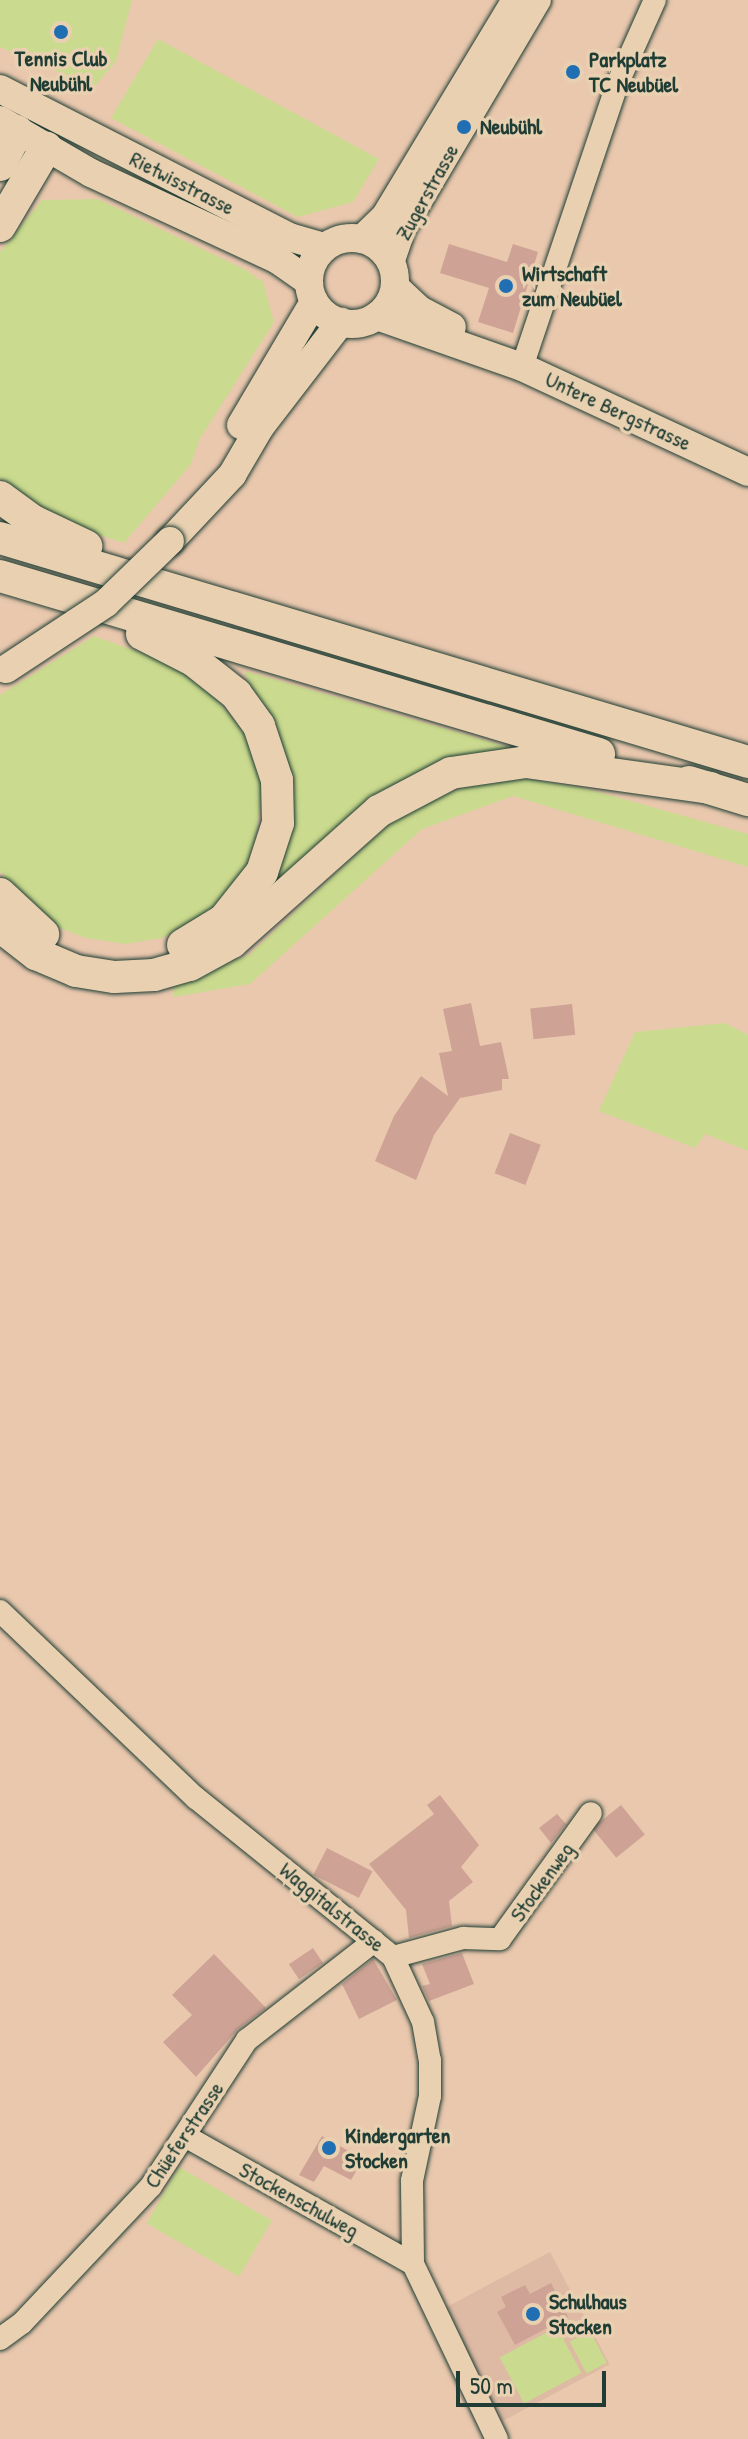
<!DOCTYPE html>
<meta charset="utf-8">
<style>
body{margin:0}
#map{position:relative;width:748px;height:2439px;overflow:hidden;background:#eac8ae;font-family:"Patrick Hand",sans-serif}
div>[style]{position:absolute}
.built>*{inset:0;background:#debaa4;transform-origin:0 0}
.green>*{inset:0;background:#cada8e;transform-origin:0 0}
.building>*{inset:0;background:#cea395;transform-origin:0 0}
.roads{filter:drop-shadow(0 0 2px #1f3d34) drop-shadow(0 0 2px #1f3d34)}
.minor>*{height:22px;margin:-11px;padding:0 11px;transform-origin:11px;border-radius:11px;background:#e8d0b0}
.major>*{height:28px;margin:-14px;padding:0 14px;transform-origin:14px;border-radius:14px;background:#e8d0b0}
.major>.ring{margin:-14px;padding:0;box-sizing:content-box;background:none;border:28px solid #e8d0b0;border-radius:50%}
.highway>*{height:32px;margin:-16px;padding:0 16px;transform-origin:16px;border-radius:16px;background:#e8d0b0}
.bridges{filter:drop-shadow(0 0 2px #1f3d34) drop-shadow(0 0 2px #1f3d34)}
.major-bridge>*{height:28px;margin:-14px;padding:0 14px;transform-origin:14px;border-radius:14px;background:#e8d0b0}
.dots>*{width:22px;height:22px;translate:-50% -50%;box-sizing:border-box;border:4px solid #e8d0b0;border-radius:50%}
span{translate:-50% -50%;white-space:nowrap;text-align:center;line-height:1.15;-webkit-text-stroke:7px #e8d0b0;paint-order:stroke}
.poi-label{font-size:22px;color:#1f3d34;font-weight:700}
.left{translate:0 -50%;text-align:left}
.street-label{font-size:22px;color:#1f3d34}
.scale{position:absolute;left:456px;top:2371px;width:150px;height:36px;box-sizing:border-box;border:4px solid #1f3d34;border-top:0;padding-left:10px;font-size:24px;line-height:28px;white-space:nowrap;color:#1f3d34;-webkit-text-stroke:6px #e8d0b0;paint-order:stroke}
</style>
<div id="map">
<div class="built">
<div style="left:550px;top:2252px;width:127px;height:125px;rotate:62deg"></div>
</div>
<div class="green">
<div style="clip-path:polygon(0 0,132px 0,116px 61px,94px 87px,0 47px)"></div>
<div style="clip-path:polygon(158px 39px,379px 159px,353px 202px,298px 217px,111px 118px)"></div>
<div style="clip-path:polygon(98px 199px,246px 270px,263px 282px,274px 322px,199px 440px,191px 464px,124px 543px,48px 518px,0 479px,0 252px,42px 200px)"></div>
<div style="clip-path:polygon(94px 636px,169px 663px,210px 691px,251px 741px,263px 779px,254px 852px,232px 891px,202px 917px,162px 938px,125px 944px,86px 938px,52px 925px,21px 901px,0 871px,0 695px)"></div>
<div style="clip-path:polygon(245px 671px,512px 748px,485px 754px,256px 910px,284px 837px)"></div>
<div style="clip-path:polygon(524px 778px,584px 788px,748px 834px,748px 867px,513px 796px,422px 829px,250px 984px,174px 997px,174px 983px,249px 955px,401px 812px,485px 779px)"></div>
<div style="clip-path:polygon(725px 1023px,748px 1035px,748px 1151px,705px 1134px,695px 1148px,599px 1111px,635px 1032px)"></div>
<div style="left:179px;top:2167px;width:107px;height:65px;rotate:30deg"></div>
<div style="left:557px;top:2327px;width:52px;height:65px;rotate:62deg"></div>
<div style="left:590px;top:2331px;width:36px;height:23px;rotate:62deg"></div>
</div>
<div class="building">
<div style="clip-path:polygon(449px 244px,507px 262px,513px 244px,538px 252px,513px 333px,478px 322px,489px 288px,440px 273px)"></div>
<div style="clip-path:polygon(471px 1003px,480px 1046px,501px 1042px,509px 1079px,502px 1079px,502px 1090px,460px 1098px,434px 1135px,416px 1180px,375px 1161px,394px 1116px,421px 1076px,448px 1096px,439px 1053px,452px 1051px,443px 1009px)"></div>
<div style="left:572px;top:1004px;width:31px;height:42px;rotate:84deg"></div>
<div style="left:510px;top:1133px;width:33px;height:43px;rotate:21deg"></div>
<div style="clip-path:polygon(440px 1795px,479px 1845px,461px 1867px,473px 1882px,449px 1901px,452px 1926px,409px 1938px,406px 1910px,369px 1864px,434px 1814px,427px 1805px)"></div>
<div style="left:621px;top:1805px;width:38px;height:37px;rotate:51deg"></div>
<div style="clip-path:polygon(557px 1814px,566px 1824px,551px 1843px,539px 1828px)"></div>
<div style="left:327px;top:1848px;width:51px;height:30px;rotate:27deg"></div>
<div style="left:313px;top:1948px;width:18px;height:29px;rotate:56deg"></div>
<div style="clip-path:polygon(462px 1953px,474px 1984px,429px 2001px,422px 1986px,430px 1984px,422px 1964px)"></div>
<div style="clip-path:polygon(214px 1954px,266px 2008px,238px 2029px,196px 2077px,163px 2042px,192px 2015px,172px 1995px)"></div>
<div style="clip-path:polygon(373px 1959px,397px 2000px,359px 2019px,342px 1984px)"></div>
<div style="clip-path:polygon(322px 2136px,363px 2159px,351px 2180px,324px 2166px,314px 2182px,299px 2175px)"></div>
<div style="clip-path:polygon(551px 2283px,568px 2317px,515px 2345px,497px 2312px,506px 2307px,501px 2297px,525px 2285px,530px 2294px)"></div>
</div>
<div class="roads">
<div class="minor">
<div style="left:522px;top:367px;width:295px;rotate:-71.4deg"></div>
<div style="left:616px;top:87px;width:95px;rotate:-65.9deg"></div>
<div style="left:0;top:1611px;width:271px;rotate:43.7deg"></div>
<div style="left:196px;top:1798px;width:253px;rotate:38.9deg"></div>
<div style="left:393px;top:1957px;width:72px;rotate:65.2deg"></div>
<div style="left:423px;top:2022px;width:39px;rotate:80deg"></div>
<div style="left:430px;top:2060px;width:36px;rotate:90deg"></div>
<div style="left:430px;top:2096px;width:87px;rotate:102deg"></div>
<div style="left:412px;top:2181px;width:83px;rotate:89.3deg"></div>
<div style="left:413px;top:2264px;width:194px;rotate:64.4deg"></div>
<div style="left:393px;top:1957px;width:73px;rotate:-15.2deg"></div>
<div style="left:463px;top:1938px;width:37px;rotate:2deg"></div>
<div style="left:500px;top:1939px;width:155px;rotate:-54.2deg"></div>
<div style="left:185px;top:2136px;width:261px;rotate:29.3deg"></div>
<div style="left:0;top:2339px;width:27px;rotate:-36deg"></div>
<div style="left:22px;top:2323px;width:188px;rotate:-46.7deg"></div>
<div style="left:151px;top:2186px;width:175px;rotate:-56.7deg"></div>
<div style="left:247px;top:2040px;width:161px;rotate:-37.9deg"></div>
</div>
<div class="major">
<div style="left:0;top:89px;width:325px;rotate:27.1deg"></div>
<div style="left:289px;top:237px;width:37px;rotate:16deg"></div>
<div style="left:0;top:120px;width:105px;rotate:30.2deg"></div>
<div style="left:91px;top:173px;width:206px;rotate:24.9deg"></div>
<div style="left:278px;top:260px;width:38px;rotate:35deg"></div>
<div class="ring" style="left:309px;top:238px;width:58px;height:58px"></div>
<div style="left:362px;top:239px;width:32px;rotate:-44deg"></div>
<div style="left:385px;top:217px;width:253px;rotate:-58.9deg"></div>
<div style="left:391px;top:260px;width:34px;rotate:-71deg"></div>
<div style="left:402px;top:228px;width:265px;rotate:-59.4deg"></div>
<div style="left:395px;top:287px;width:34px;rotate:43deg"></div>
<div style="left:420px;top:310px;width:36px;rotate:28deg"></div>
<div style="left:377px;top:316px;width:154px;rotate:19.4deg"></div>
<div style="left:522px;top:367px;width:249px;rotate:24.9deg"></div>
<div style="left:241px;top:425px;width:143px;rotate:-59.3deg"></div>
<div style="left:170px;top:541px;width:91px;rotate:-46.8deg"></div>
<div style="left:232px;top:475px;width:56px;rotate:-59.7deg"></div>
<div style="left:260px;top:427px;width:133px;rotate:-52.4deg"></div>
</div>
<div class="highway">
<div style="left:0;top:165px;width:38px;rotate:-63deg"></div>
<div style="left:0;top:226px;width:91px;rotate:-59.5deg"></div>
<div style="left:0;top:497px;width:41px;rotate:36deg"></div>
<div style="left:33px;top:521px;width:59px;rotate:25.3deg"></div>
<div style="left:0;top:538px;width:781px;rotate:16.67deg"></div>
<div style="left:0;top:576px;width:625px;rotate:16.55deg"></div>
<div style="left:142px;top:634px;width:57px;rotate:27deg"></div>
<div style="left:193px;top:660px;width:55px;rotate:38.3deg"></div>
<div style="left:236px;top:694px;width:39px;rotate:54deg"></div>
<div style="left:259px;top:726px;width:57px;rotate:71.6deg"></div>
<div style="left:277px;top:780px;width:43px;rotate:88.7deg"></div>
<div style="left:278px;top:823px;width:52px;rotate:108.1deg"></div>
<div style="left:262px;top:872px;width:61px;rotate:128.4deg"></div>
<div style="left:224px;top:920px;width:48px;rotate:148.6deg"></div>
<div style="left:689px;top:782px;width:62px;rotate:17deg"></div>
<div style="left:0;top:894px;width:59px;rotate:42.9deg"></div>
<div style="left:0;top:926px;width:46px;rotate:37.9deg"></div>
<div style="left:36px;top:954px;width:43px;rotate:23deg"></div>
<div style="left:76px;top:971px;width:39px;rotate:9deg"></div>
<div style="left:115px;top:977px;width:39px;rotate:-3deg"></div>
<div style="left:154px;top:975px;width:37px;rotate:-16deg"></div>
<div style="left:190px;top:965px;width:48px;rotate:-28.7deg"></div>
<div style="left:232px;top:942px;width:197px;rotate:-41.7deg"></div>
<div style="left:379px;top:811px;width:81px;rotate:-27.8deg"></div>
<div style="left:451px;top:773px;width:76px;rotate:-8.3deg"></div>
<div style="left:526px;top:762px;width:186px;rotate:8deg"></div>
</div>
</div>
<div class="bridges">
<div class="major-bridge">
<div style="left:6px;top:669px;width:120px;rotate:-33.4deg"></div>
<div style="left:106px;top:603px;width:89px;rotate:-44.1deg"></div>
</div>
</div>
<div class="dots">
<div style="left:61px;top:32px;background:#1f6fb2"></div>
<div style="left:573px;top:72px;background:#1f6fb2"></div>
<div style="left:464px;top:127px;background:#1f6fb2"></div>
<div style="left:506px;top:286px;background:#1f6fb2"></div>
<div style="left:329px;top:2148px;background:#1f6fb2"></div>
<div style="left:533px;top:2314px;background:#1f6fb2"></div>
</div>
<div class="poi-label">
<span style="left:61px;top:71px">Tennis Club<br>Neubühl</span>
<span class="left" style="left:589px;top:72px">Parkplatz<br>TC Neubüel</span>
<span class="left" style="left:480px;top:127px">Neubühl</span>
<span class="left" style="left:522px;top:286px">Wirtschaft<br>zum Neubüel</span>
<span class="left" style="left:345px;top:2148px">Kindergarten<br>Stocken</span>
<span class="left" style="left:549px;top:2314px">Schulhaus<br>Stocken</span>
</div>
<div class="street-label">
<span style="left:182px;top:183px;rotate:27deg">Rietwisstrasse</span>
<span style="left:427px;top:192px;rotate:-61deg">Zugerstrasse</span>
<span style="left:618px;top:411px;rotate:25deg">Untere Bergstrasse</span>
<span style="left:542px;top:1882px;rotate:-54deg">Stockenweg</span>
<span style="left:332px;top:1907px;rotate:39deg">Waggitalstrasse</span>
<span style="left:184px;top:2135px;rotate:-56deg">Chüeferstrasse</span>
<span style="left:299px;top:2200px;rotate:29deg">Stockenschulweg</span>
</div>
<div class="scale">50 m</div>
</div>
